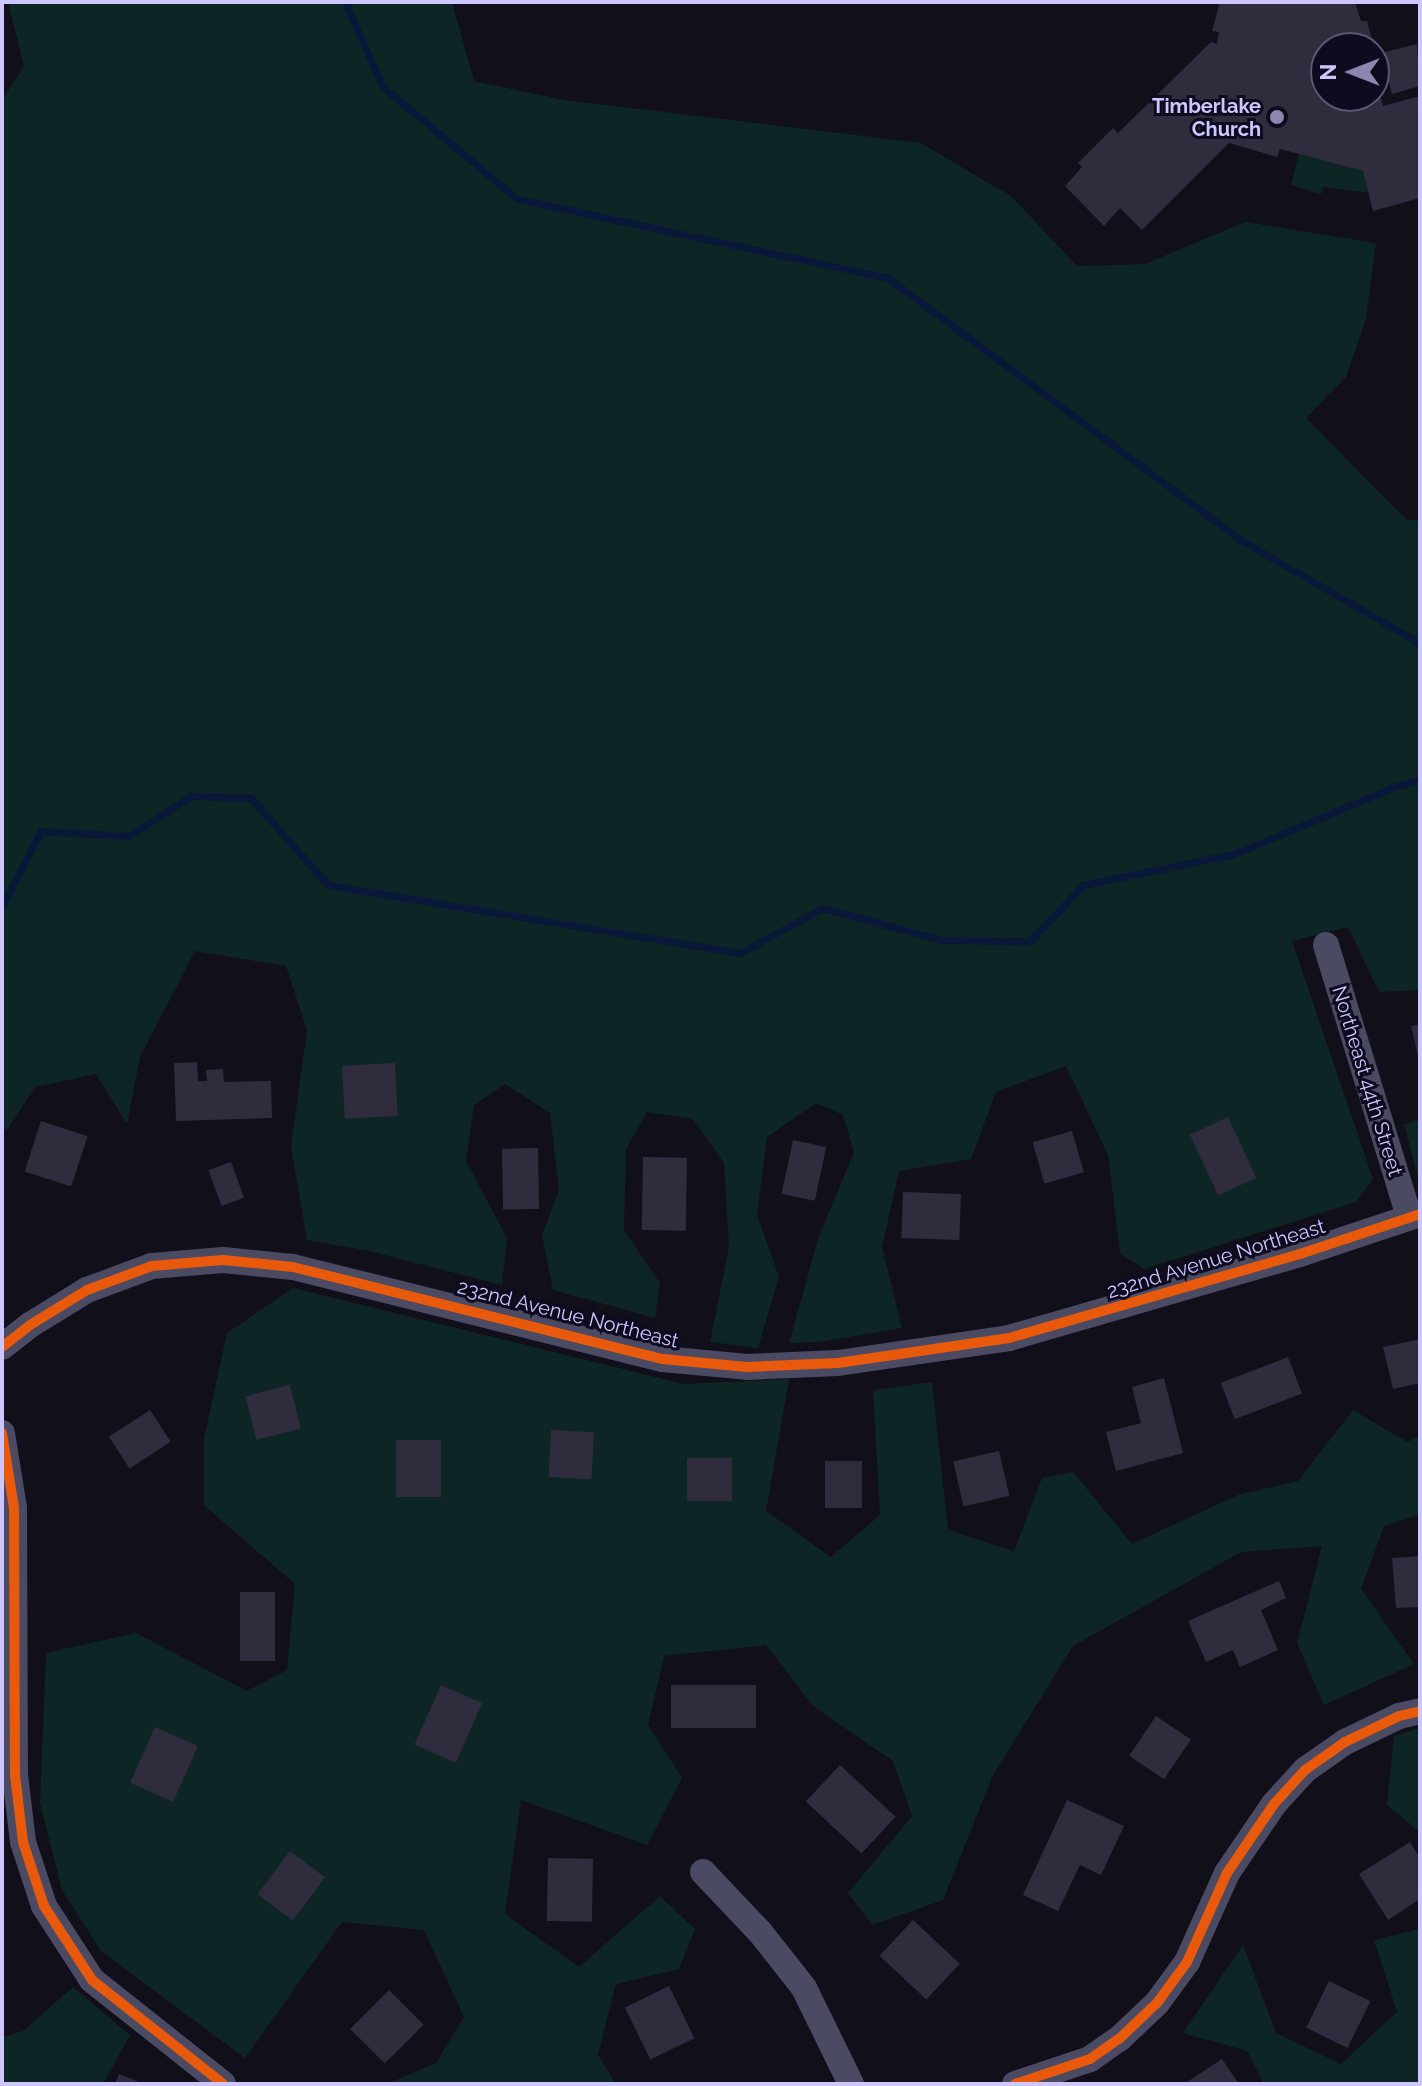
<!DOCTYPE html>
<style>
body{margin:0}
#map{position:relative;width:1422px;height:2086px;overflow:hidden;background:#110f1a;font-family:Raleway,sans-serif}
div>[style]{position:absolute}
.green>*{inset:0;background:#0e2525}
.stream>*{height:7px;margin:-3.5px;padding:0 3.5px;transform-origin:3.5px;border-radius:3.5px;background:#071838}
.building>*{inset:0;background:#2f2c3d;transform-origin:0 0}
.street>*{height:26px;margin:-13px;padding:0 13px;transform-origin:13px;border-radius:13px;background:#4b4a63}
.cycleway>*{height:10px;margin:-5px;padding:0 5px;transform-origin:5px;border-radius:5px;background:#e8590c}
.dots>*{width:22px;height:22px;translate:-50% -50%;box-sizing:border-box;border:4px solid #0e0b1e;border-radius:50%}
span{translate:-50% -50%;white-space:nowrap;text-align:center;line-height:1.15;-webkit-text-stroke:6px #0e0b1e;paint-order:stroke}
.poi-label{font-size:20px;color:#cec7ff;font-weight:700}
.right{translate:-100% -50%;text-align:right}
.street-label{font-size:20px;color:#cec7ff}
.frame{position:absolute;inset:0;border:4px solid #cec7ff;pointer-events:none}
.north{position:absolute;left:1310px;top:32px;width:80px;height:80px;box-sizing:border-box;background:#0e0b1e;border:2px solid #5b5678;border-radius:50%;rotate:270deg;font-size:22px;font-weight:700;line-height:32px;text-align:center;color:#cec7ff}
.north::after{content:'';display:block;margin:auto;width:28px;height:36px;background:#8c87af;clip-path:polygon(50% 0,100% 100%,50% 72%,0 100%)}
</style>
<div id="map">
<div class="green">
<div style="clip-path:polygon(8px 2px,452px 2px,474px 81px,564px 100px,921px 143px,1012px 197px,1077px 266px,1145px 264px,1245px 222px,1376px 243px,1366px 319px,1346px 377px,1306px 418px,1406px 519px,1420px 521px,1420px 990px,1379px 992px,1348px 927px,1292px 941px,1373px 1179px,1356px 1202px,1144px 1269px,1120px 1253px,1108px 1155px,1066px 1066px,996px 1092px,971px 1159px,899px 1171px,882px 1247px,902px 1328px,820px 1342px,789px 1343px,818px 1239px,854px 1152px,843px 1115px,816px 1103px,767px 1137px,757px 1215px,779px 1277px,758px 1348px,710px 1342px,729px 1247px,724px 1163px,693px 1119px,647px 1112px,626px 1149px,624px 1230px,660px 1283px,655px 1318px,553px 1290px,542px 1235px,559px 1190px,550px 1113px,505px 1084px,474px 1105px,466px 1161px,507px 1238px,502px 1285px,369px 1251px,307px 1240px,291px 1146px,307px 1030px,286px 966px,195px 951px,140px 1057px,127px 1124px,96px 1074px,35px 1087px,7px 1130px,2px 1127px,2px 100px,24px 66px)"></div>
<div style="clip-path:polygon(1299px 154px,1363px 171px,1369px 193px,1323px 187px,1321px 194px,1291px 185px)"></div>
<div style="clip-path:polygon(1420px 1120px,1420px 1186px,1404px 1124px)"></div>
<div style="clip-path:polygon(293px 1288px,684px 1384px,789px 1379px,766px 1511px,831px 1557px,880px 1515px,873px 1390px,932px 1382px,948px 1530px,1014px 1551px,1042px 1478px,1073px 1472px,1132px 1544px,1238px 1495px,1298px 1481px,1353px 1410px,1407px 1442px,1420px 1436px,1420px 1514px,1384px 1526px,1361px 1589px,1414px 1664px,1324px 1705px,1297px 1643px,1322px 1546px,1241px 1552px,1073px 1646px,993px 1775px,943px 1900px,872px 1925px,848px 1893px,912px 1816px,893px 1761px,813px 1706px,766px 1645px,664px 1656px,648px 1725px,682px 1778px,647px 1845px,521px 1800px,505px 1914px,579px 1967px,660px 1896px,695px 1929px,679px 1969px,616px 1984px,598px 2055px,616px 2084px,387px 2084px,436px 2063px,464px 2017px,424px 1930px,342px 1922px,245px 2058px,101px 1951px,62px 1890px,40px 1803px,46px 1653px,136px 1633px,247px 1691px,287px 1670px,295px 1584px,204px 1505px,204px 1439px,227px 1333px)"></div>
<div style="clip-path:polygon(1420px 1728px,1420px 1832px,1387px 1805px,1394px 1736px)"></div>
<div style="clip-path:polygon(1420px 1929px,1420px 2084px,1264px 2084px,1247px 2051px,1183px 2033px,1243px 1945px,1276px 2033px,1341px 2064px,1397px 2012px,1374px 1940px)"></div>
<div style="clip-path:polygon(73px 1987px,130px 2035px,103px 2084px,2px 2084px,2px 2037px,23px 2031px)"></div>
</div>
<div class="stream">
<div style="left:345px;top:2px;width:92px;rotate:66.2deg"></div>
<div style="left:382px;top:86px;width:176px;rotate:39.9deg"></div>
<div style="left:517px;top:199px;width:379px;rotate:12deg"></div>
<div style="left:888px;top:278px;width:437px;rotate:36.6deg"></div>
<div style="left:1239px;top:539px;width:209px;rotate:29.9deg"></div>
<div style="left:2px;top:906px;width:85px;rotate:-62.5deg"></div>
<div style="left:41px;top:831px;width:88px;rotate:3.3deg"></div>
<div style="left:129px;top:836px;width:74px;rotate:-32.8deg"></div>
<div style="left:191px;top:796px;width:60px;rotate:1.9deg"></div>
<div style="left:251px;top:798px;width:116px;rotate:48.5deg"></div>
<div style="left:328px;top:885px;width:418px;rotate:9.4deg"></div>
<div style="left:740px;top:953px;width:94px;rotate:-28.5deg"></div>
<div style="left:823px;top:908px;width:123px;rotate:15.1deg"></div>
<div style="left:942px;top:940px;width:88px;rotate:0.7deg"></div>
<div style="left:1030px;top:941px;width:77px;rotate:-46.6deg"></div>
<div style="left:1083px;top:885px;width:154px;rotate:-11.6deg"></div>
<div style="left:1234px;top:854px;width:173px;rotate:-22.7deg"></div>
<div style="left:1394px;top:787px;width:27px;rotate:-15deg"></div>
</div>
<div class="building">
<div style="clip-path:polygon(1220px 2px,1355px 2px,1361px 21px,1367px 21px,1374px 48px,1326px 48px,1326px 96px,1374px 96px,1375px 74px,1383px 106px,1420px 96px,1420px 198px,1373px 211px,1363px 171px,1280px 149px,1277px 157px,1229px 143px,1142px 230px,1120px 208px,1104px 226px,1065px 186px,1082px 167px,1078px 163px,1113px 128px,1118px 133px,1211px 42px,1217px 44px,1219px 32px,1212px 31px)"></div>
<div style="clip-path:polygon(1417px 44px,1420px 86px,1392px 94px,1381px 53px)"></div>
<div style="clip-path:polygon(1420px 1024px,1420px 1060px,1419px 1060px,1411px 1026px)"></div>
<div style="clip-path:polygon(197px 1062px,198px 1081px,207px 1081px,206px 1070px,223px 1069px,224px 1082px,271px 1081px,272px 1118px,176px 1121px,174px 1063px)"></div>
<div style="left:395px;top:1063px;width:53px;height:53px;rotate:87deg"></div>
<div style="left:1228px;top:1117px;width:67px;height:42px;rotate:65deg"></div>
<div style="left:41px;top:1121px;width:49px;height:53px;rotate:18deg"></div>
<div style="left:1072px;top:1131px;width:43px;height:41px;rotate:74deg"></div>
<div style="left:793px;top:1140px;width:34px;height:55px;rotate:12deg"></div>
<div style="left:538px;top:1148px;width:61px;height:36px;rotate:89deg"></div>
<div style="left:643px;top:1157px;width:44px;height:73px;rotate:1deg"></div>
<div style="left:231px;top:1162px;width:38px;height:24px;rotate:70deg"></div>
<div style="left:903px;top:1192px;width:58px;height:46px;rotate:2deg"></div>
<div style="clip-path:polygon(1420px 1339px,1420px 1383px,1393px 1389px,1383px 1347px)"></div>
<div style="left:1288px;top:1357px;width:39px;height:72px;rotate:69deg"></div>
<div style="clip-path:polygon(1164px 1378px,1183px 1453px,1116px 1471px,1106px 1432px,1141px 1423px,1132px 1387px)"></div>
<div style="left:290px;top:1385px;width:45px;height:46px;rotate:76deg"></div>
<div style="left:150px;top:1410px;width:38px;height:49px;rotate:57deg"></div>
<div style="left:551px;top:1430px;width:43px;height:47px;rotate:3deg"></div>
<div style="left:396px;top:1440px;width:45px;height:57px"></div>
<div style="left:999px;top:1451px;width:46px;height:47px;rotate:77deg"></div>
<div style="left:732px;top:1458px;width:43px;height:45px;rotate:90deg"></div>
<div style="left:825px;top:1461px;width:37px;height:47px"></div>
<div style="clip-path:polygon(1420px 1556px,1420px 1607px,1396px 1608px,1392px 1558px)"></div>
<div style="clip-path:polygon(1279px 1581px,1286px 1598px,1261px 1610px,1278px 1650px,1240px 1667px,1233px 1650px,1206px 1662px,1188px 1621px)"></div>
<div style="left:240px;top:1592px;width:35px;height:69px"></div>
<div style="left:441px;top:1685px;width:45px;height:65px;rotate:24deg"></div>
<div style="left:671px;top:1685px;width:85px;height:43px"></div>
<div style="left:1156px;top:1716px;width:42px;height:48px;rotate:34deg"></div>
<div style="left:155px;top:1727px;width:47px;height:61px;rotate:24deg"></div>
<div style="left:840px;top:1765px;width:76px;height:50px;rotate:43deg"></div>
<div style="clip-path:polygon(1067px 1800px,1124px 1826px,1101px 1875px,1080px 1865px,1058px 1911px,1023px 1895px)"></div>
<div style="clip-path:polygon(1410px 1842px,1420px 1858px,1420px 1899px,1388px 1920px,1359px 1874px)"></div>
<div style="left:290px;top:1851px;width:44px;height:54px;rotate:37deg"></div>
<div style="left:548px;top:1858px;width:45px;height:63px;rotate:1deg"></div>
<div style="left:913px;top:1920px;width:64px;height:49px;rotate:43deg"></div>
<div style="left:1329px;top:1981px;width:46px;height:52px;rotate:26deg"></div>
<div style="left:669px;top:1986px;width:58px;height:49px;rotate:64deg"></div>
<div style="left:389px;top:1990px;width:49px;height:55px;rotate:45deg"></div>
<div style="clip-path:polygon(1222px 2059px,1239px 2084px,1184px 2084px)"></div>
<div style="clip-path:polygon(119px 2074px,144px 2084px,115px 2084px)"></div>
</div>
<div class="street">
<div style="left:1326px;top:945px;width:284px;rotate:73deg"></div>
<div style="left:2px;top:1347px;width:36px;rotate:-38deg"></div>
<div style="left:30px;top:1325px;width:67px;rotate:-31.6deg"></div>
<div style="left:87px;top:1290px;width:69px;rotate:-20.3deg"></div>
<div style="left:152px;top:1266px;width:71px;rotate:-4.8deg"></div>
<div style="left:223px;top:1260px;width:70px;rotate:5.7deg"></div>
<div style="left:293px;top:1267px;width:381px;rotate:14deg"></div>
<div style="left:663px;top:1359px;width:84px;rotate:5.4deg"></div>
<div style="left:747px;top:1367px;width:91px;rotate:-2.5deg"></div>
<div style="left:838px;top:1363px;width:173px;rotate:-8.3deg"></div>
<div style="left:1009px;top:1338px;width:303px;rotate:-16.1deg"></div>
<div style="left:1300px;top:1254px;width:126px;rotate:-18.4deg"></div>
<div style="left:2px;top:1433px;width:76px;rotate:80.9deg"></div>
<div style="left:14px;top:1508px;width:267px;rotate:89.8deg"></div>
<div style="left:15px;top:1775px;width:67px;rotate:83.2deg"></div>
<div style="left:23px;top:1842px;width:67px;rotate:71.8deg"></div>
<div style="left:44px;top:1906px;width:88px;rotate:57deg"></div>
<div style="left:92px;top:1980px;width:167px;rotate:38.4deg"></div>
<div style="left:703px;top:1872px;width:83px;rotate:46.5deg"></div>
<div style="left:760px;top:1932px;width:71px;rotate:51.8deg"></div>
<div style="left:804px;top:1988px;width:107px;rotate:63.9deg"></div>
<div style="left:1015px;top:2084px;width:79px;rotate:-18.4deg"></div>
<div style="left:1090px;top:2059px;width:35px;rotate:-35deg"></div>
<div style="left:1119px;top:2039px;width:52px;rotate:-43.5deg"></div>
<div style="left:1157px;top:2003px;width:51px;rotate:-53.8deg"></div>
<div style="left:1187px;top:1962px;width:98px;rotate:-65.8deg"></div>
<div style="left:1227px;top:1873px;width:83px;rotate:-55.7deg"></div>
<div style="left:1274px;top:1804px;width:46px;rotate:-47.6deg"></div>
<div style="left:1305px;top:1770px;width:49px;rotate:-35deg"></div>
<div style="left:1345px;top:1742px;width:60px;rotate:-25.7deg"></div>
<div style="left:1399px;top:1716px;width:22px;rotate:-13deg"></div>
</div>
<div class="cycleway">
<div style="left:2px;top:1347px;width:36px;rotate:-38deg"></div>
<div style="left:30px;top:1325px;width:67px;rotate:-31.6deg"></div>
<div style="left:87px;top:1290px;width:69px;rotate:-20.3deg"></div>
<div style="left:152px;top:1266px;width:71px;rotate:-4.8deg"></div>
<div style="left:223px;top:1260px;width:70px;rotate:5.7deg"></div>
<div style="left:293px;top:1267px;width:381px;rotate:14deg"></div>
<div style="left:663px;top:1359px;width:84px;rotate:5.4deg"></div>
<div style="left:747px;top:1367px;width:91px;rotate:-2.5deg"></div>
<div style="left:838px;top:1363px;width:173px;rotate:-8.3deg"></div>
<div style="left:1009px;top:1338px;width:303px;rotate:-16.1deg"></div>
<div style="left:1300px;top:1254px;width:126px;rotate:-18.4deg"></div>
<div style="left:2px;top:1433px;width:76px;rotate:80.9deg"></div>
<div style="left:14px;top:1508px;width:267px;rotate:89.8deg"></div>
<div style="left:15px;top:1775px;width:67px;rotate:83.2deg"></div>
<div style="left:23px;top:1842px;width:67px;rotate:71.8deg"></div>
<div style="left:44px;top:1906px;width:88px;rotate:57deg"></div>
<div style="left:92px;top:1980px;width:167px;rotate:38.4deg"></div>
<div style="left:1015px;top:2084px;width:79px;rotate:-18.4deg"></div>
<div style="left:1090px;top:2059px;width:35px;rotate:-35deg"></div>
<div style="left:1119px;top:2039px;width:52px;rotate:-43.5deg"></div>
<div style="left:1157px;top:2003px;width:51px;rotate:-53.8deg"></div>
<div style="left:1187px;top:1962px;width:98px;rotate:-65.8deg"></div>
<div style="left:1227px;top:1873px;width:83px;rotate:-55.7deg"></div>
<div style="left:1274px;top:1804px;width:46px;rotate:-47.6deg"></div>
<div style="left:1305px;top:1770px;width:49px;rotate:-35deg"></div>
<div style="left:1345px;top:1742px;width:60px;rotate:-25.7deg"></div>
<div style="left:1399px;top:1716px;width:22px;rotate:-13deg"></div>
</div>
<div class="dots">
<div style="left:1277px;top:117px;background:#8c87af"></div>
</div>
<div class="poi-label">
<span class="right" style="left:1261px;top:118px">Timberlake<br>Church</span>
</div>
<div class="street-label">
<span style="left:1367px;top:1081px;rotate:73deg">Northeast 44th Street</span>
<span style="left:1216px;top:1259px;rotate:-17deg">232nd Avenue Northeast</span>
<span style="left:568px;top:1314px;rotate:14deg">232nd Avenue Northeast</span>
</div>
<div class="frame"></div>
<div class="north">N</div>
</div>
